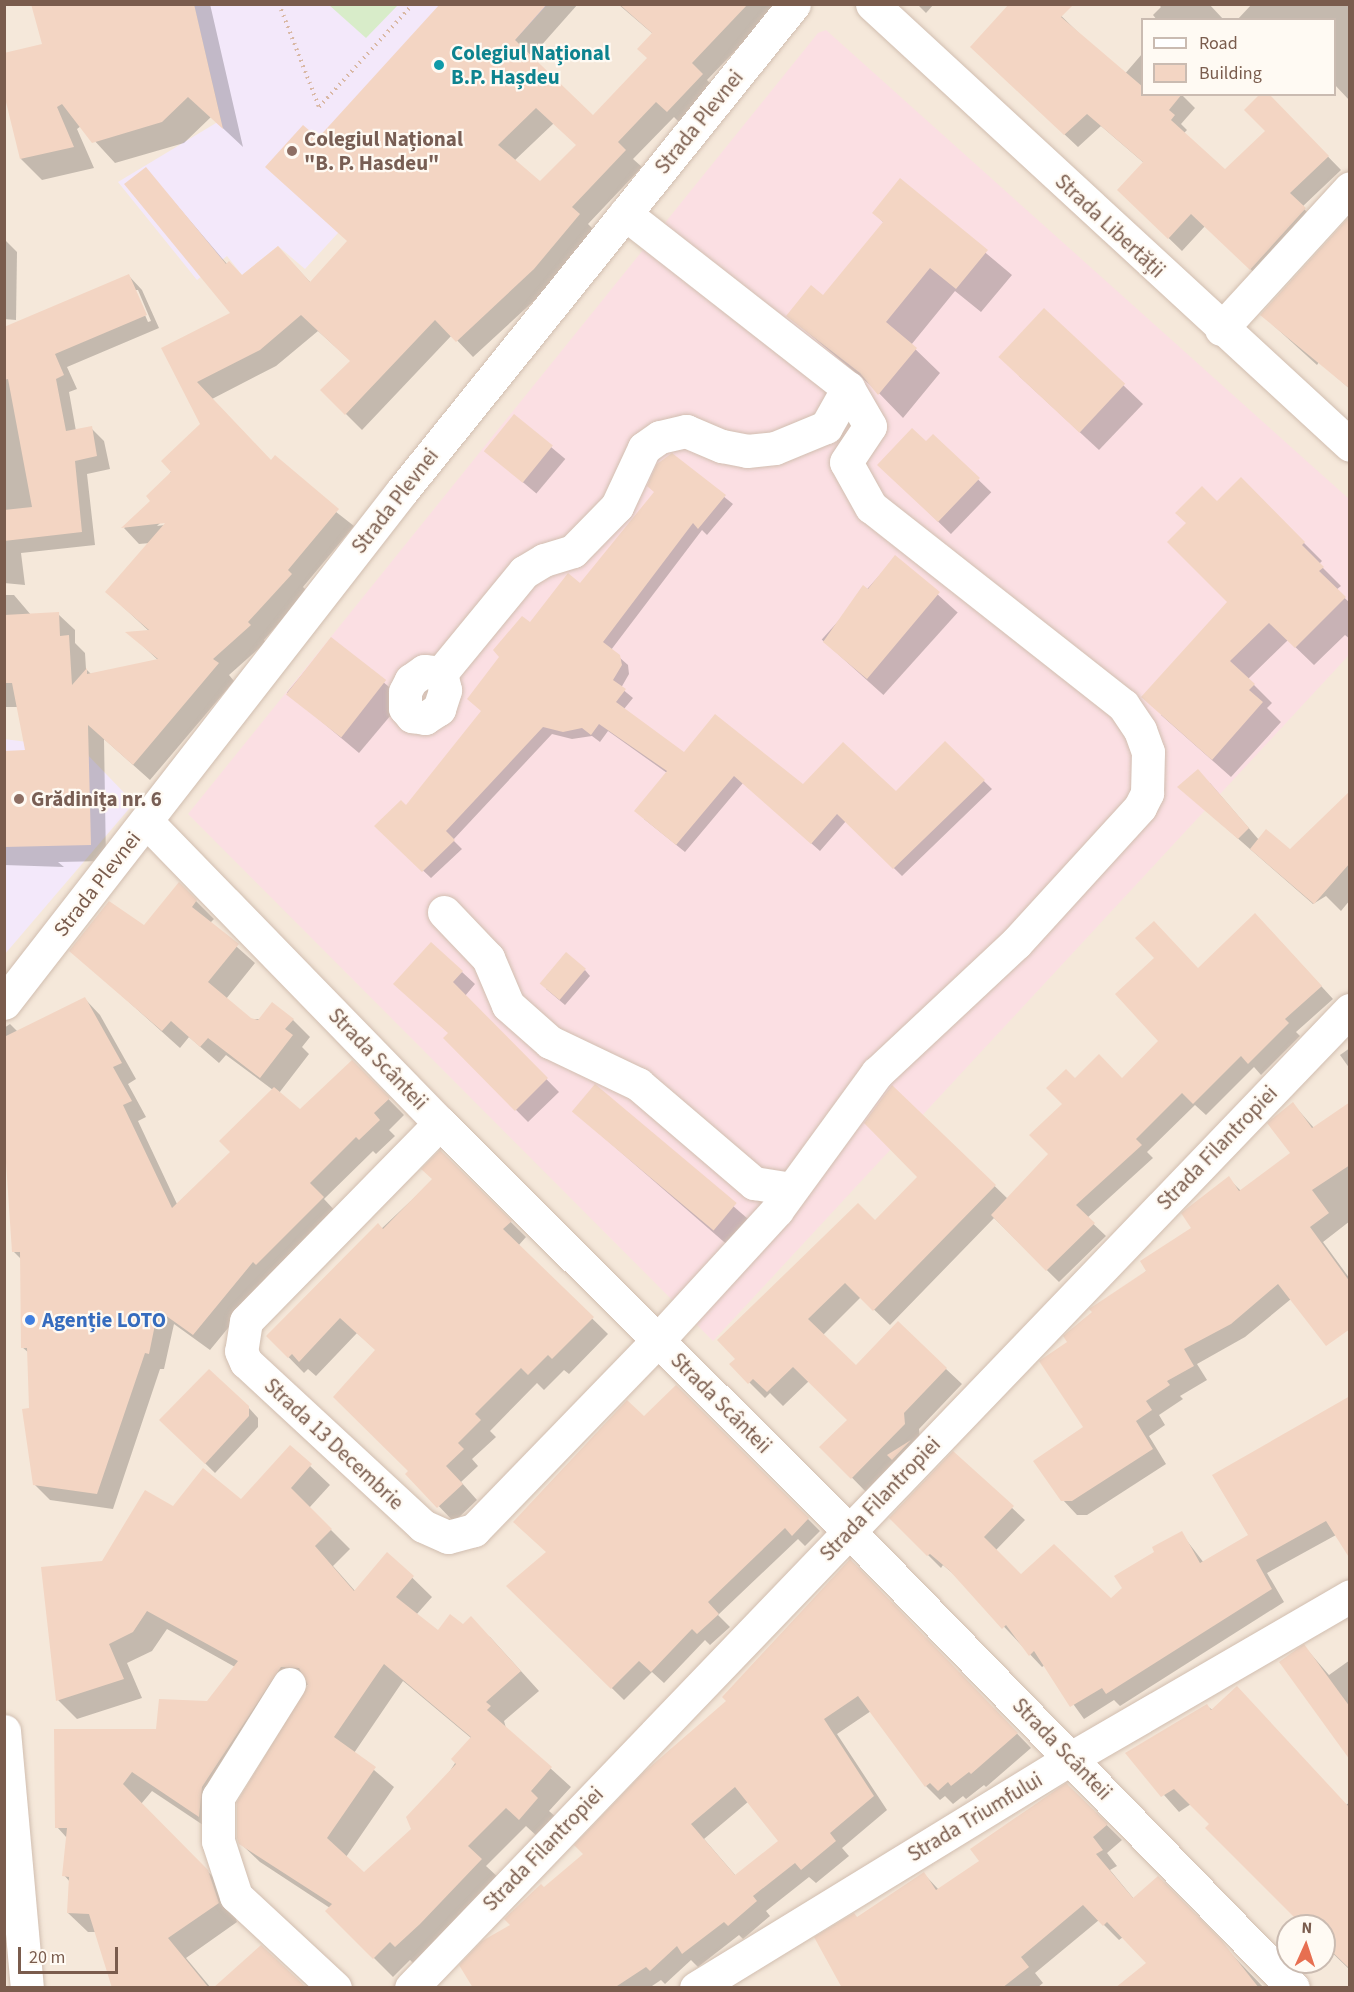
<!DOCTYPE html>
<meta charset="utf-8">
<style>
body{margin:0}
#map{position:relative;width:1354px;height:1992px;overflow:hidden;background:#fdf6ec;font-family:"Source Sans 3",sans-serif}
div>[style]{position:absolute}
.residential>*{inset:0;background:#f5e8da}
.education>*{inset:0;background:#f3e8fa}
.medical>*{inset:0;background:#fbdfe3}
.green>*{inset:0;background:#d8ecc9}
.shadow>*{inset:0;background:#0003;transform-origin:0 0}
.building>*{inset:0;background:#f3d5c3;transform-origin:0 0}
.path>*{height:4px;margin-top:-2px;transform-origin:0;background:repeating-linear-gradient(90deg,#d9b8a5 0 1.5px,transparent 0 6px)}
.roads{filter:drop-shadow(0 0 2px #d1beb0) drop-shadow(0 0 2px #d1beb0)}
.minor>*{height:33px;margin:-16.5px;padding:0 16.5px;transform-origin:16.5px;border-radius:16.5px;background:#fff}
.dots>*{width:16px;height:16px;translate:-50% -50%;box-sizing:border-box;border:3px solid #fffaf3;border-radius:50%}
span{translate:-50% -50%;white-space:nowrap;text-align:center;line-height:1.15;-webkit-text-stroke:4.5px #fffaf3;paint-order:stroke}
.culture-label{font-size:21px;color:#0d838f;font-weight:700}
.left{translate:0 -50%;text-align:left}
.street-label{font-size:21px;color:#7a5c4d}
.education-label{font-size:21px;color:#785e54;font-weight:700}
.shop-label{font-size:21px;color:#366cbe;font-weight:700}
.frame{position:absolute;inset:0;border:6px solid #7a5c4d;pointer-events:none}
.legend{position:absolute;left:1141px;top:18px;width:195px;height:78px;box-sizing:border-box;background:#fffaf3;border:2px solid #cabbb1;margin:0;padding:8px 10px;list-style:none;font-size:18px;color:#7a5c4d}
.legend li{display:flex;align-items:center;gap:12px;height:30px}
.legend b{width:30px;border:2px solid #cabbb1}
.north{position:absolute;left:1276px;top:1914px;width:60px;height:60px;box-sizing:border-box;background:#fffaf3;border:2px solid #cabbb1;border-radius:50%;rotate:3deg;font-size:16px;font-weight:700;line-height:24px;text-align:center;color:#7a5c4d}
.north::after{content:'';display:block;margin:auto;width:21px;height:27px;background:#e76f51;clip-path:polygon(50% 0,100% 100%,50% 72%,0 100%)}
.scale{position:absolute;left:18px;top:1947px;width:100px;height:27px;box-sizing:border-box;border:3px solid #7a5c4d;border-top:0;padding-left:8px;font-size:18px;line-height:21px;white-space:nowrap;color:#7a5c4d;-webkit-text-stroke:4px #fffaf3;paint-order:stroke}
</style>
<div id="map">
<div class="residential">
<div style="clip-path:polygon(evenodd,5px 5px,1349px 5px,1349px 1987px,5px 1987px,5px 5px,1142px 20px,1334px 20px,1334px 94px,1142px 94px,1142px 20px,5px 5px,1288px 1926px,1324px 1926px,1324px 1962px,1288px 1962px,1288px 1926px)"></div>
</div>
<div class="education">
<div style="clip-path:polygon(194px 5px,547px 5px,305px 269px,278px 246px,242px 275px,227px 256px,197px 280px,118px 182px,221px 120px)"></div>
<div style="clip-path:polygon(4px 739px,82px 749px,134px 803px,5px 954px)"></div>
</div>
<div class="medical">
<div style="clip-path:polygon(826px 30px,1349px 499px,1349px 655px,713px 1341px,188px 814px,818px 33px)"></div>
</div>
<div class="green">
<div style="clip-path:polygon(329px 5px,398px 5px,366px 38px)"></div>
</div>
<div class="shadow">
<div style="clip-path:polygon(33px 4px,210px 4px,243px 147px,211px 117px,184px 143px,115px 163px,81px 126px,77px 129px,94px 168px,42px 180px,21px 159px,44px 45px)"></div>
<div style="clip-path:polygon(evenodd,442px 4px,578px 4px,531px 57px,594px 117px,649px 58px,653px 34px,618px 4px,780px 4px,707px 80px,718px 91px,684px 127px,674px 117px,633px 159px,642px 167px,588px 224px,595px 231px,550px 286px,473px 357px,452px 335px,362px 430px,323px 391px,352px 362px,318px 331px,276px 366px,212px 399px,271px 461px,354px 526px,303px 587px,307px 591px,264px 640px,266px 642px,229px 675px,234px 681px,150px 780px,104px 739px,106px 861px,58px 862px,64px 867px,4px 865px,4px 753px,26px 752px,18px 707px,4px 707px,4px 595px,14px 595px,31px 615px,58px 614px,75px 630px,75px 643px,85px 653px,86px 669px,91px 674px,159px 661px,129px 633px,150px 632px,107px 592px,150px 543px,139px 544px,124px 528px,152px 501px,202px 424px,163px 349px,232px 314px,146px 169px,227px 264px,243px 277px,278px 248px,311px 283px,349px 242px,318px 141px,442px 4px,554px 123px,577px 145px,540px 183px,514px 161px,554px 123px,442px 4px,161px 522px,172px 524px,157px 526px,161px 522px)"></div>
<div style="clip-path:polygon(917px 4px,934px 4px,926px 13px)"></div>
<div style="clip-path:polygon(1049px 4px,1123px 76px,1142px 54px,1142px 94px,1182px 95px,1195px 108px,1181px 124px,1187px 130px,1184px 133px,1225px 171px,1267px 131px,1267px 94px,1341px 170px,1302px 207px,1318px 223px,1264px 282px,1205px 226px,1182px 251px,1119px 190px,1144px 163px,1101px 126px,1078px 147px,985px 60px)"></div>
<div style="clip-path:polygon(1158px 4px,1209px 4px,1224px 20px,1157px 20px,1153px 15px,1161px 7px)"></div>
<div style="clip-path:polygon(1252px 4px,1350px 4px,1350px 101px,1334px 84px,1334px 20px,1237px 20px)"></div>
<div style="clip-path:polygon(900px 181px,1012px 275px,981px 312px,955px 291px,911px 345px,940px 373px,903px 418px,875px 389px,788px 316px,824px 297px,884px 223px,874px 213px)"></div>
<div style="clip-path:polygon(1350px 218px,1350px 389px,1319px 362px,1317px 365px,1262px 315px)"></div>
<div style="clip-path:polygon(4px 239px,17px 252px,16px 320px,4px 319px)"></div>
<div style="clip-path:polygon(evenodd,129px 276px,142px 290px,159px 328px,67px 367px,77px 389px,69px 392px,76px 431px,91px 428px,104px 441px,110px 469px,87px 474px,95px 545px,21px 553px,25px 585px,4px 583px,4px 329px,129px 276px,134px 290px,138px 290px,151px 321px,148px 322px,134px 290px)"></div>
<div style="clip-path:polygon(1044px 310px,1143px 404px,1099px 450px,1019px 376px)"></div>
<div style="left:514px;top:416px;width:67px;height:45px;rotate:40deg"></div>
<div style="left:933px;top:436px;width:81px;height:58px;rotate:44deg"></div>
<div style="clip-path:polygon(672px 455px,733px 504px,707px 535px,702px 530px,611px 650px,628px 665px,629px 674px,621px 688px,633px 698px,624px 709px,685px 754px,803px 786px,896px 793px,945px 743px,992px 789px,902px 876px,846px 821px,820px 851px,743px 783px,685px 852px,644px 819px,667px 773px,608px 731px,600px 742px,592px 736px,572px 739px,552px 734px,453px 840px,462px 849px,431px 878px,376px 826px,407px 807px,483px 711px,530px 624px,580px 585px,656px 493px)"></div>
<div style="clip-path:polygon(1241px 480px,1322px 561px,1319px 564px,1341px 586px,1336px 590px,1350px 603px,1350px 639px,1345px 635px,1314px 665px,1288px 640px,1248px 679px,1272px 703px,1267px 708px,1281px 722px,1231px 777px,1161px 715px,1229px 602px,1217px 503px)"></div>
<div style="left:896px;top:557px;width:83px;height:111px;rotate:42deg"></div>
<div style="left:332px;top:639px;width:94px;height:70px;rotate:40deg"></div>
<div style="clip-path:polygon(1210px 783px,1259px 840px,1290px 851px,1350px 793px,1350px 900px,1341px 911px,1326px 896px,1313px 904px,1179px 787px)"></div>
<div style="clip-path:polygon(179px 884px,214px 919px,210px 923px,255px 963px,226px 999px,250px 1019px,293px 1020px,310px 1037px,302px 1047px,309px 1054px,279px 1093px,300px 1111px,352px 1062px,404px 1115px,389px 1130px,395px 1136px,376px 1154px,373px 1151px,324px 1199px,338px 1214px,270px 1277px,210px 1350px,174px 1324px,164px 1369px,160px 1369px,113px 1509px,50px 1500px,34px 1484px,29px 1353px,22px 1347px,22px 1260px,14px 1252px,4px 1126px,4px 1028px,10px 1024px,18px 1032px,85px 999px,100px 1015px,136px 1079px,128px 1084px,146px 1117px,138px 1121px,177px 1204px,232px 1152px,273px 1090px,226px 1055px,219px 1063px,189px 1037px,180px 1048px,71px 950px,144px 927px)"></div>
<div style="clip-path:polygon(1267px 927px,1333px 999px,1296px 1032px,1300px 1036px,1261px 1075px,1254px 1067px,1206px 1115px,1195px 1105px,1147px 1152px,1153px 1158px,1087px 1218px,1106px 1236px,1059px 1282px,994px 1218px,890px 1325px,861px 1297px,823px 1335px,856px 1368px,946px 1369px,962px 1384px,919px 1429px,920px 1440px,868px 1494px,822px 1447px,849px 1420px,809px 1381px,783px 1406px,770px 1393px,765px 1398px,731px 1364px,919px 1177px,892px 1087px,1008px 1199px,1050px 1154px,1075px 1080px,1123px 1080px,1160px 1041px,1198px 970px)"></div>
<div style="clip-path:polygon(585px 970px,590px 976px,565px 1005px,546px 989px)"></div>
<div style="clip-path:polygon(462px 972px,475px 984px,465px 996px,559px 1092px,528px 1122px,445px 1038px,450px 1034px,408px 996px)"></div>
<div style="clip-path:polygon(1350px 1048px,1350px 1069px,1340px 1055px)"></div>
<div style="left:595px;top:1086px;width:210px;height:33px;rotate:41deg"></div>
<div style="clip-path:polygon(1293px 1104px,1314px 1128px,1350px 1104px,1350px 1221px,1323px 1242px,1350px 1279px,1350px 1303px,1291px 1299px,1245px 1337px,1197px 1364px,1207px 1380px,1180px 1396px,1183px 1399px,1159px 1415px,1165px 1425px,1149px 1436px,1166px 1464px,1087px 1515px,1077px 1515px,1063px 1500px,1085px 1427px,1069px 1342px,1193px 1228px,1228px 1178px,1241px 1191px,1292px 1154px)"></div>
<div style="clip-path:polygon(440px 1152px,526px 1237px,518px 1246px,608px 1334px,569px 1374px,564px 1370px,544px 1390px,537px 1383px,490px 1431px,496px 1437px,472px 1459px,478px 1466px,461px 1482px,477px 1500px,454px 1522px,408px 1474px,410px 1471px,376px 1350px,357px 1333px,316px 1376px,308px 1369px,304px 1373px,268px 1336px,434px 1179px)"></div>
<div style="clip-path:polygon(676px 1387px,820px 1531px,805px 1546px,798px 1539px,718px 1615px,730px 1627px,710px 1645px,705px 1640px,664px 1683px,652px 1672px,624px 1700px,508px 1586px,547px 1553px)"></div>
<div style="clip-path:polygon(1350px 1398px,1336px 1535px,1267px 1573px,1284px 1602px,1120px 1706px,1114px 1700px,1084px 1719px,1045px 1665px,1042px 1667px,958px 1578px,943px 1565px,941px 1568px,891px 1518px,953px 1453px,1025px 1520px,996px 1550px,1021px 1576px,1111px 1600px,1181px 1533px,1204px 1563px,1250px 1536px)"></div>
<div style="clip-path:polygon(248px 1407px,258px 1418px,258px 1427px,215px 1473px,161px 1420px)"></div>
<div style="clip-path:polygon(evenodd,290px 1447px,330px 1485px,309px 1508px,350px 1549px,333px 1566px,356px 1592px,388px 1554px,432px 1597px,416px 1615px,438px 1632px,463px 1626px,490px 1637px,539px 1691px,504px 1721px,506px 1728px,571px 1787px,549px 1811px,557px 1818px,539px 1838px,526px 1826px,486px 1866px,500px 1879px,415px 1965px,410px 1960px,393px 1977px,327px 1911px,330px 1908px,260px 1862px,240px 1843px,309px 1684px,292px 1693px,221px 1807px,218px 1835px,152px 1791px,141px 1804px,227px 1891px,237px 1922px,186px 1958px,211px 1988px,114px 1988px,96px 1932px,88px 1932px,68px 1913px,70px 1882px,64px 1875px,67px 1838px,57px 1827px,157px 1731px,208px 1702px,235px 1667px,167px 1629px,152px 1651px,127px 1663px,142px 1698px,77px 1719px,58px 1700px,103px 1562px,174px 1508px,241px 1501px,290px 1447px,403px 1681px,471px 1738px,413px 1829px,364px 1874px,346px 1857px,394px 1787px,354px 1753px,403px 1681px)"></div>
<div style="clip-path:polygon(evenodd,864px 1576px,1031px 1748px,986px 1787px,984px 1785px,966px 1799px,963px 1796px,953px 1804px,945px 1796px,940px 1800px,926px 1786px,871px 1711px,837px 1734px,887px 1810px,842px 1848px,849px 1856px,816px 1883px,809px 1877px,766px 1911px,770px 1916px,743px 1939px,739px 1935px,698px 1967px,691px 1960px,665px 1984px,661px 1980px,649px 1988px,474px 1988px,512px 1926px,544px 1889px,585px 1855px,728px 1701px,864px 1576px,749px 1801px,781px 1841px,736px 1876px,704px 1839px,749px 1801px)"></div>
<div style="clip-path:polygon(1304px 1646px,1329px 1675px,1350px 1660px,1350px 1757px)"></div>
<div style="clip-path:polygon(1207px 1706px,1346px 1805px,1350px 1802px,1350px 1970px,1324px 1945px,1324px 1926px,1305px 1926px,1191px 1804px,1179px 1812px,1127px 1753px)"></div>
<div style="clip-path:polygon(1066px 1785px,1122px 1840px,1107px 1853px,1117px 1866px,1110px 1870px,1134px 1899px,1173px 1893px,1264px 1988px,1117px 1988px,1148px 1964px,1123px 1937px,1119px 1940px,1099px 1920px,1035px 1973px,1043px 1983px,1037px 1988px,844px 1988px,857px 1918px,924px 1874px,939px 1890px,981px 1862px)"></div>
</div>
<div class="building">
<div style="clip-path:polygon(31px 4px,194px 4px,223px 129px,188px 97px,162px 122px,92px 143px,62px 104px,57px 107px,74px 147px,20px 159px,4px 94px,4px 53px,42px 44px)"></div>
<div style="clip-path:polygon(evenodd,440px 4px,547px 4px,515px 40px,593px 115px,647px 58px,637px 49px,652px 33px,619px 4px,748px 4px,692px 63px,703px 74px,667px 112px,656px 102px,618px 142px,626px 150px,572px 207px,580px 214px,534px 269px,456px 342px,435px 320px,345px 415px,320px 390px,350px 361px,301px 315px,260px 350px,197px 382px,271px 460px,275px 455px,339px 509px,288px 570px,292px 574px,248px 622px,251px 625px,213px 659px,219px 663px,133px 765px,88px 725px,91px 845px,4px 847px,4px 751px,25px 750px,12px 683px,4px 683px,4px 615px,59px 612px,60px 636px,69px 635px,72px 685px,87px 668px,87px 674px,158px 659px,125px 632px,149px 630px,105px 592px,165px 523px,121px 528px,150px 501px,146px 496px,171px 472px,161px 461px,200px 424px,161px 348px,230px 313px,124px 184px,146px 167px,226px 264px,229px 261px,242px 275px,278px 246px,310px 282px,347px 241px,265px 167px,303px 125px,318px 138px,440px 4px,536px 108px,576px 145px,540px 181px,498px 145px,536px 108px)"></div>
<div style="clip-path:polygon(1009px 4px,1074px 4px,1061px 17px,1143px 87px,1143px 94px,1182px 94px,1169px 110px,1175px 115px,1171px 120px,1225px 169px,1265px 131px,1244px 110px,1260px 94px,1269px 94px,1329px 156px,1290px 193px,1306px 208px,1250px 270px,1191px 214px,1168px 239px,1117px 190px,1143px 162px,1087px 114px,1064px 135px,970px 47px)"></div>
<div style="clip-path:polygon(900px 178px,988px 250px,956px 289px,930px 268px,886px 322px,917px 348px,878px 395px,860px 373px,786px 316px,811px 285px,823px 295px,883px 222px,872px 213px)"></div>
<div style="clip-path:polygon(1350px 216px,1350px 389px,1260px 315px)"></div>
<div style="clip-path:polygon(129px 274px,147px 315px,55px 354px,64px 375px,56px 379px,66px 431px,92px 426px,97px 456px,75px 461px,82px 532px,4px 541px,4px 510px,32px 507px,8px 379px,4px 380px,4px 327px)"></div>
<div style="left:1044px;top:308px;width:111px;height:67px;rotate:43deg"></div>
<div style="left:514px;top:414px;width:50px;height:48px;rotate:39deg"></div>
<div style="clip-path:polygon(912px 428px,926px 441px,933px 434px,980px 478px,938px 522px,877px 465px)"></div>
<div style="clip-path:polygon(672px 453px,726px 495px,698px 529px,693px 523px,603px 642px,620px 655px,622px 665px,613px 680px,626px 689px,616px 702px,684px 752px,715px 714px,803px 784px,843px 742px,896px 791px,945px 741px,985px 780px,893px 869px,837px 814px,811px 844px,734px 776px,676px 845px,634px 811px,667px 771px,599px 724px,591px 735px,582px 728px,563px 732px,543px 727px,446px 831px,455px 840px,422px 872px,374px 826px,401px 800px,406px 805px,481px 711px,467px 699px,499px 657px,493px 650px,522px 616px,530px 622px,568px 573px,580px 583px,654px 492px,647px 486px,657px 464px)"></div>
<div style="clip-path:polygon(1241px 477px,1305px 542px,1302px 545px,1324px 567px,1319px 571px,1346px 597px,1295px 648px,1269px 623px,1230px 661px,1255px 684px,1249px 690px,1263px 702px,1212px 760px,1141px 697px,1227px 602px,1167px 542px,1186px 523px,1175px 513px,1202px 486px,1217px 501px)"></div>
<div style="clip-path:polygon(895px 555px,940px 592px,867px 679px,823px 642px,863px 585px,868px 589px)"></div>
<div style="left:331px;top:637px;width:70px;height:73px;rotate:38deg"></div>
<div style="clip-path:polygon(1198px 769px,1249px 828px,1238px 839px,1177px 787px)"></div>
<div style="clip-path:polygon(1350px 791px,1350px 863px,1314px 904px,1250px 849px,1266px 829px,1290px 849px)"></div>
<div style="clip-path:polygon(179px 882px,197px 900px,192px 907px,239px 944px,208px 982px,251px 1018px,258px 1020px,272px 1002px,294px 1019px,285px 1029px,293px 1035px,260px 1078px,208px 1038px,200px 1047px,171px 1021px,162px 1031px,69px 951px,109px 901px,144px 925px)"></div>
<div style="clip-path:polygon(1255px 913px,1322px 986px,1285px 1019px,1289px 1023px,1248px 1064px,1241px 1056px,1193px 1104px,1182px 1093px,1136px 1139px,1142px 1145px,1076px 1205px,1095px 1223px,1046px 1271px,991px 1215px,1048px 1154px,1029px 1135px,1062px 1104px,1046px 1088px,1066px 1069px,1075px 1078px,1099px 1054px,1122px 1078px,1158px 1041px,1115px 994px,1154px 958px,1135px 938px,1154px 921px,1198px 968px)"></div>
<div style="clip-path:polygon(431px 942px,463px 971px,453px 982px,548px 1078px,515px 1111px,443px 1038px,448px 1033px,393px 984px)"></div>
<div style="left:566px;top:952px;width:26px;height:41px;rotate:40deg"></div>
<div style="clip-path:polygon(85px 997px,122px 1063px,113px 1067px,132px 1101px,123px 1105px,172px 1208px,230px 1152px,219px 1141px,274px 1087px,300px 1109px,352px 1060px,390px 1098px,374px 1113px,380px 1120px,359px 1140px,356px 1137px,310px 1183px,324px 1197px,256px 1265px,253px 1262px,193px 1335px,158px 1310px,149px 1354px,145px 1353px,97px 1494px,33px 1485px,22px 1409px,29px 1408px,27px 1348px,21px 1348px,20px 1252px,12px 1252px,4px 1133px,4px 1037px)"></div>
<div style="left:595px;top:1084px;width:185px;height:36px;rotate:40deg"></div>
<div style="clip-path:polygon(892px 1085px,996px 1185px,873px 1311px,845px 1283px,808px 1319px,856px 1365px,898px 1321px,947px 1368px,904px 1413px,905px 1424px,851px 1479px,819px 1447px,847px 1420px,793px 1367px,767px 1392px,753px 1379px,748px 1384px,729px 1364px,735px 1359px,717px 1340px,858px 1203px,875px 1220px,917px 1177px,864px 1123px)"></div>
<div style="clip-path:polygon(1293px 1102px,1312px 1128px,1350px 1102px,1350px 1165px,1312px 1190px,1329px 1213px,1310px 1227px,1350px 1282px,1350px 1329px,1326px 1346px,1278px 1284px,1231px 1324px,1184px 1349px,1194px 1366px,1167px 1381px,1170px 1385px,1146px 1401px,1152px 1410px,1136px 1421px,1153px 1449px,1072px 1501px,1061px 1501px,1033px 1461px,1083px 1427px,1039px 1361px,1067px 1342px,1063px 1336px,1092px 1312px,1089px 1309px,1146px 1271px,1140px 1261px,1191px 1228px,1181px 1213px,1229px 1176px,1239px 1191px,1290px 1153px,1267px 1123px)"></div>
<div style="clip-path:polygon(440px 1150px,512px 1221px,503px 1229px,594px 1317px,552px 1359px,548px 1355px,528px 1375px,521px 1368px,475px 1414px,481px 1420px,458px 1443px,464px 1449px,446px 1466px,463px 1484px,437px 1508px,405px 1474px,408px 1471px,333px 1397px,375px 1350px,340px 1318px,299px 1362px,292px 1354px,288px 1358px,266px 1336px,378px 1223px,383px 1229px,432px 1179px,421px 1169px)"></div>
<div style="clip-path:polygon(209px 1369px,249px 1406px,249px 1416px,205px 1464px,159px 1420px)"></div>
<div style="clip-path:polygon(676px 1385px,809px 1518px,792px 1536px,785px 1528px,708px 1602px,719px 1614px,697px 1634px,692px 1629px,651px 1672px,639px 1661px,611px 1689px,506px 1586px,546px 1552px,513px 1522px,627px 1400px,644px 1416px)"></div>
<div style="clip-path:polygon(1350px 1396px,1350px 1559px,1326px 1521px,1256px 1560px,1272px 1589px,1106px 1694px,1102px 1688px,1070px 1707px,1034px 1651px,1029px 1656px,1006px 1625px,1002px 1629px,949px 1570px,930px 1554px,927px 1556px,889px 1518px,953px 1451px,1014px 1506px,984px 1537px,1021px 1574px,1054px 1544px,1111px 1598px,1122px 1588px,1114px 1576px,1154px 1552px,1152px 1547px,1182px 1531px,1200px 1563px,1248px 1535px,1212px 1475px)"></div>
<div style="clip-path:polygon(911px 1440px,892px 1460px,887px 1455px)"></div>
<div style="clip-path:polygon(evenodd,290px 1445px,312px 1464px,291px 1488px,332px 1529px,315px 1546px,354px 1591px,387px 1552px,414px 1576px,396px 1597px,438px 1630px,450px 1614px,463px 1624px,471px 1616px,521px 1671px,486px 1702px,491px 1706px,487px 1710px,552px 1767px,531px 1791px,538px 1798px,519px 1820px,506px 1808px,468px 1846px,482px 1859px,420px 1924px,395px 1947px,390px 1942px,373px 1959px,325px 1911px,332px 1904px,239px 1844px,237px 1838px,237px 1802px,308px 1685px,299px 1668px,281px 1667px,202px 1787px,199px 1817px,132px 1772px,123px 1784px,208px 1870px,219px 1903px,168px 1938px,209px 1988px,112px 1988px,89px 1914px,67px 1913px,69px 1877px,62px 1876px,67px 1828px,55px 1828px,54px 1729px,156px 1729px,159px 1699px,207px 1701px,238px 1661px,147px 1611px,133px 1632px,109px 1644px,124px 1679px,56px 1701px,41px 1567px,102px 1561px,145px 1490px,173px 1506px,203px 1468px,241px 1499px,290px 1445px,384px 1664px,471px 1737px,451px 1759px,456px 1764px,406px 1817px,411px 1829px,364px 1872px,327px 1838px,376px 1767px,334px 1737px,384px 1664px)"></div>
<div style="clip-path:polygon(evenodd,850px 1559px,1018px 1733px,971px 1774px,969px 1772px,951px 1786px,948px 1782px,938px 1791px,930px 1783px,925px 1787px,858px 1696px,824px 1719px,874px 1796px,830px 1833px,836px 1841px,801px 1870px,795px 1863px,753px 1896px,757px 1901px,728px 1926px,724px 1922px,682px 1954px,677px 1946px,650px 1971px,646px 1967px,614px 1988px,473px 1988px,459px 1965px,482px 1941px,510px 1925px,504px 1919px,541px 1884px,544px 1887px,583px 1854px,574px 1845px,643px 1773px,726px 1701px,722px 1697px,850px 1559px,735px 1787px,778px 1841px,735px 1875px,691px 1824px,735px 1787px)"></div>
<div style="clip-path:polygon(1304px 1644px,1350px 1707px,1350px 1760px,1279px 1662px)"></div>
<div style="clip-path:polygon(1237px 1686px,1350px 1808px,1350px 1969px,1324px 1944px,1324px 1926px,1303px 1926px,1205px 1828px,1209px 1824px,1174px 1789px,1161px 1797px,1125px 1753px,1207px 1704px,1211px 1710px)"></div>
<div style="clip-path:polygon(1066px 1783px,1108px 1824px,1093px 1837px,1103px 1850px,1096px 1854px,1133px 1898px,1158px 1876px,1222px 1941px,1259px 1988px,1115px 1988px,1146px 1963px,1107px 1922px,1103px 1926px,1083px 1905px,1021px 1957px,1029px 1967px,1002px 1988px,842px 1988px,814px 1937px,854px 1913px,857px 1917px,924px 1872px,936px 1890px,979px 1861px,970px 1849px)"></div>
<div style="clip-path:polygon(261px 1945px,307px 1988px,213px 1988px)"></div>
</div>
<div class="path">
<div style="left:279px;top:4px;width:110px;rotate:68.8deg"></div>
<div style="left:319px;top:107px;width:139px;rotate:-47.6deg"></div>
</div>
<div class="roads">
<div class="minor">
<div style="left:872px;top:4px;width:650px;rotate:42.69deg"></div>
<div style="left:1221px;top:329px;width:191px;rotate:-47.5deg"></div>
<div style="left:441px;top:673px;width:17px;rotate:-173deg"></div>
<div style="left:424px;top:671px;width:16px;rotate:145deg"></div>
<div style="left:411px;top:680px;width:13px;rotate:117deg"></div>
<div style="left:405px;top:692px;width:16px;rotate:90deg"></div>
<div style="left:405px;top:708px;width:11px;rotate:49deg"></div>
<div style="left:412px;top:716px;width:13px;rotate:9deg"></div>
<div style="left:425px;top:718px;width:17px;rotate:-33deg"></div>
<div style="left:439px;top:709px;width:20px;rotate:-72deg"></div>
<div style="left:445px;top:690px;width:17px;rotate:-103deg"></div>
<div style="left:441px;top:673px;width:131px;rotate:-50.6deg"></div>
<div style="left:524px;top:572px;width:23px;rotate:-31deg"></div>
<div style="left:544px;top:560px;width:30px;rotate:-17deg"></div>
<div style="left:573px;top:551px;width:63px;rotate:-45.6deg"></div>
<div style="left:617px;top:506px;width:64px;rotate:-65deg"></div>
<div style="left:644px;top:448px;width:19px;rotate:-35deg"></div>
<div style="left:660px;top:437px;width:27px;rotate:-13deg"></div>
<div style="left:686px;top:431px;width:39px;rotate:23deg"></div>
<div style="left:722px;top:446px;width:25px;rotate:11deg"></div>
<div style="left:747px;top:451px;width:28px;rotate:-6deg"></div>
<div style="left:775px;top:448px;width:55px;rotate:-22.4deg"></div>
<div style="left:826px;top:427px;width:45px;rotate:-60.6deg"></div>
<div style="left:146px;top:821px;width:421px;rotate:45.8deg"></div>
<div style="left:440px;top:1123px;width:578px;rotate:44.93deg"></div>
<div style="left:849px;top:1531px;width:637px;rotate:45.83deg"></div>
<div style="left:444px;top:912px;width:64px;rotate:46.3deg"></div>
<div style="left:488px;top:958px;width:51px;rotate:66.9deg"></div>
<div style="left:508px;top:1005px;width:56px;rotate:41.4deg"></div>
<div style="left:550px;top:1042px;width:98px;rotate:25.5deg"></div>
<div style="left:638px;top:1084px;width:153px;rotate:40.5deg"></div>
<div style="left:754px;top:1183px;width:38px;rotate:9deg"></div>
<div style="left:4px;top:1003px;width:648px;rotate:-52.14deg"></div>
<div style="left:402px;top:491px;width:625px;rotate:-51.17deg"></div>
<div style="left:440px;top:1123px;width:277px;rotate:134.4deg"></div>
<div style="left:246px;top:1321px;width:30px;rotate:99deg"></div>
<div style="left:241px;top:1351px;width:12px;rotate:66deg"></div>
<div style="left:246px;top:1362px;width:241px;rotate:42.8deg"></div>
<div style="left:423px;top:1526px;width:27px;rotate:24deg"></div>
<div style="left:448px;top:1537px;width:27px;rotate:-15deg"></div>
<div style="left:474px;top:1530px;width:264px;rotate:-45.9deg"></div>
<div style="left:658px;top:1340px;width:176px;rotate:-47.5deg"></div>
<div style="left:777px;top:1210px;width:170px;rotate:-53.9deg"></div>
<div style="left:877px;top:1073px;width:190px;rotate:-43.1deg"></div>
<div style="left:1016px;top:943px;width:184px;rotate:-47.6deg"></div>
<div style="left:1140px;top:807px;width:16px;rotate:-63deg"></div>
<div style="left:1147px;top:793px;width:41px;rotate:-88.6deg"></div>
<div style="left:1148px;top:752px;width:23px;rotate:-110deg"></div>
<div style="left:1140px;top:730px;width:30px;rotate:-124deg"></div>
<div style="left:1123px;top:705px;width:320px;rotate:-141.8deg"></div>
<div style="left:871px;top:507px;width:51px;rotate:-119.1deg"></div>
<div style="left:846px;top:462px;width:43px;rotate:-56.3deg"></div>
<div style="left:870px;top:426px;width:44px;rotate:-120.1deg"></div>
<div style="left:848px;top:388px;width:283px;rotate:-142deg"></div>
<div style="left:289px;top:1684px;width:133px;rotate:122.1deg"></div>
<div style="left:218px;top:1797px;width:44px;rotate:90deg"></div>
<div style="left:218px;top:1841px;width:58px;rotate:71.9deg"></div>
<div style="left:236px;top:1896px;width:135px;rotate:42.9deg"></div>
<div style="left:4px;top:1731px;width:258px;rotate:84.9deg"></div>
<div style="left:411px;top:1988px;width:1356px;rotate:-46.17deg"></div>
<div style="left:696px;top:1988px;width:440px;rotate:-31.5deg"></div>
<div style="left:1071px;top:1758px;width:323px;rotate:-30.1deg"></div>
</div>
</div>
<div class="dots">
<div style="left:439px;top:65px;background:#0f9aa8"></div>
<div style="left:292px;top:151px;background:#8d6e63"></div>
<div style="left:19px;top:799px;background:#8d6e63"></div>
<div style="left:30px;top:1320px;background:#3f7fe0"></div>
</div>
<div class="culture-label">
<span class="left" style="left:451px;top:65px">Colegiul Național<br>B.P. Hașdeu</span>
</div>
<div class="street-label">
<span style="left:699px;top:122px;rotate:-51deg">Strada Plevnei</span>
<span style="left:1110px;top:226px;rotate:43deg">Strada Libertății</span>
<span style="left:395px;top:501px;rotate:-52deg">Strada Plevnei</span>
<span style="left:97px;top:884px;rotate:-52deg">Strada Plevnei</span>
<span style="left:378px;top:1059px;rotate:46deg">Strada Scânteii</span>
<span style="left:1217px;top:1148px;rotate:-46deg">Strada Filantropiei</span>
<span style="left:721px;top:1403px;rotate:45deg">Strada Scânteii</span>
<span style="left:334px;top:1444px;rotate:43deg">Strada 13 Decembrie</span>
<span style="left:880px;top:1499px;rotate:-46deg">Strada Filantropiei</span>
<span style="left:1062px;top:1749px;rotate:46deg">Strada Scânteii</span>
<span style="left:975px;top:1817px;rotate:-31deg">Strada Triumfului</span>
<span style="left:543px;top:1849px;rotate:-46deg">Strada Filantropiei</span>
</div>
<div class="education-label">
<span class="left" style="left:304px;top:151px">Colegiul Național<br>"B. P. Hasdeu"</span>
<span class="left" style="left:31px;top:799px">Grădinița nr. 6</span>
</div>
<div class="shop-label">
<span class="left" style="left:42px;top:1320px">Agenție LOTO</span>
</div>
<div class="frame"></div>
<ul class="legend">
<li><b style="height:8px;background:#fff"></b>Road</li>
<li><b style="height:16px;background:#f3d5c3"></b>Building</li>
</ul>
<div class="north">N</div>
<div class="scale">20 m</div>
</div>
